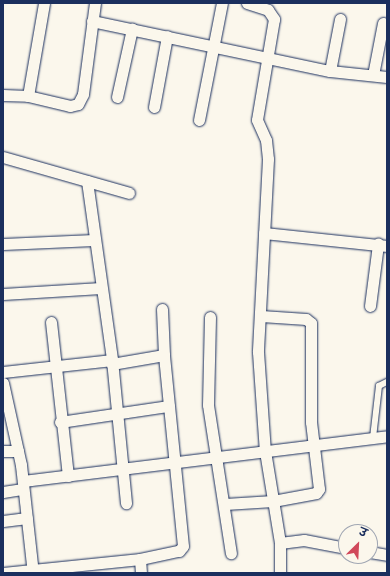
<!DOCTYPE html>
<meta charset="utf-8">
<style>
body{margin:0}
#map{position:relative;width:390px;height:576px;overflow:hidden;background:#fbf7ec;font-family:"Gochi Hand","Playpen Sans Deva",sans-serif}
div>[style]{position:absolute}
.roads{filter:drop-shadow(0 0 1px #1b2f5e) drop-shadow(0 0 1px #1b2f5e)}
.service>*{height:5.5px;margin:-2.75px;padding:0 2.75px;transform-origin:2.75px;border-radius:2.75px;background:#fbf7ec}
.minor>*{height:11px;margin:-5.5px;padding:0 5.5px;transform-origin:5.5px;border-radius:5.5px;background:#fbf7ec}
span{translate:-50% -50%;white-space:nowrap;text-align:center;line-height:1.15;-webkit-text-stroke:3px #fbf7ec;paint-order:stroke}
.frame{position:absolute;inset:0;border:4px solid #1b2f5e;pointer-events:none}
.north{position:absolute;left:338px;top:524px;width:40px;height:40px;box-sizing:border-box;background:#fbf7ec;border:1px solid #a1a7b3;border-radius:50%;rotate:24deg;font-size:11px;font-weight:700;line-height:16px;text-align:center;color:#1b2f5e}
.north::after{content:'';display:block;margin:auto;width:14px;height:18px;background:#d1495b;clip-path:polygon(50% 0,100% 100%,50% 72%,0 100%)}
</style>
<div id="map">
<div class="roads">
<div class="service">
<div style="left:373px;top:438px;width:52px;rotate:-83.4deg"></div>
<div style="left:379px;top:386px;width:9px;rotate:-27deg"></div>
</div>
<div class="minor">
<div style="left:247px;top:3px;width:22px;rotate:18deg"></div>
<div style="left:268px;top:10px;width:11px;rotate:56deg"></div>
<div style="left:274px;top:19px;width:102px;rotate:99.6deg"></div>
<div style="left:257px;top:120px;width:22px;rotate:66deg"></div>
<div style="left:266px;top:140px;width:19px;rotate:84deg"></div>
<div style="left:268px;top:159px;width:193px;rotate:93deg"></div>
<div style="left:258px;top:352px;width:99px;rotate:86deg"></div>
<div style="left:265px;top:451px;width:93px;rotate:80.7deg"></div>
<div style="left:280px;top:543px;width:30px;rotate:90deg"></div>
<div style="left:92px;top:21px;width:243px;rotate:11.9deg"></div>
<div style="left:330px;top:71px;width:57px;rotate:6deg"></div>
<div style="left:330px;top:71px;width:53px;rotate:-79.1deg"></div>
<div style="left:373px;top:75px;width:53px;rotate:-79.1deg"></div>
<div style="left:3px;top:95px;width:25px;rotate:2deg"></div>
<div style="left:28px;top:96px;width:94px;rotate:-80.2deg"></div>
<div style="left:28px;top:96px;width:43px;rotate:13.4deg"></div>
<div style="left:70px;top:106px;width:8px;rotate:-14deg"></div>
<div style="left:78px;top:104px;width:11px;rotate:-63deg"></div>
<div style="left:83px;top:94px;width:92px;rotate:-82.5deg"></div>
<div style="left:117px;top:97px;width:70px;rotate:-77.6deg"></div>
<div style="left:154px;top:107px;width:72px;rotate:-79.6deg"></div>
<div style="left:199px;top:120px;width:119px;rotate:-78.9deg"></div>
<div style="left:3px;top:157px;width:131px;rotate:15.9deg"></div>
<div style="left:87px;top:181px;width:181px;rotate:82deg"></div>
<div style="left:112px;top:360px;width:144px;rotate:84.4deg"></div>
<div style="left:264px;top:233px;width:124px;rotate:6deg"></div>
<div style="left:3px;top:244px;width:91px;rotate:-2.5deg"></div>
<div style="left:3px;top:294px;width:98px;rotate:-3.5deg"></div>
<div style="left:370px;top:306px;width:63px;rotate:-82.6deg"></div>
<div style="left:162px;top:309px;width:46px;rotate:87.5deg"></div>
<div style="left:210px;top:317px;width:88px;rotate:91.3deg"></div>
<div style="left:208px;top:405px;width:150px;rotate:81.2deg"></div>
<div style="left:51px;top:322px;width:155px;rotate:83.7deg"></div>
<div style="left:3px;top:372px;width:110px;rotate:-6.3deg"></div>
<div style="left:3px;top:383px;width:84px;rotate:77.6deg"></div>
<div style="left:21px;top:465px;width:109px;rotate:83.7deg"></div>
<div style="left:60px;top:422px;width:110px;rotate:-8.4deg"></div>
<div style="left:3px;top:451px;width:15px"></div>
<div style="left:23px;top:481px;width:367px;rotate:-7deg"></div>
<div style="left:3px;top:492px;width:20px;rotate:-9deg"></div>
<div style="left:225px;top:504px;width:48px;rotate:-3.6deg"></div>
<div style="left:273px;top:501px;width:44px;rotate:-10.5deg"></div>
<div style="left:316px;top:493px;width:5px;rotate:-53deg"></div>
<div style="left:319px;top:489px;width:67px;rotate:-96.8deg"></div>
<div style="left:311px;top:422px;width:99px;rotate:-90deg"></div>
<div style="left:311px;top:323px;width:6px;rotate:-141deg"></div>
<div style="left:306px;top:319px;width:45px;rotate:-176.2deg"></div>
<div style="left:3px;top:521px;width:24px;rotate:-7deg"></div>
<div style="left:280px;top:543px;width:24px;rotate:-7deg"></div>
<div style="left:304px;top:540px;width:43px;rotate:10.8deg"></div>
<div style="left:370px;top:552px;width:17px;rotate:10deg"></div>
<div style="left:140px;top:559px;width:14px;rotate:86deg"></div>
<div style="left:3px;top:573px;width:138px;rotate:-5.8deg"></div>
<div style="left:140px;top:559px;width:40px;rotate:-12deg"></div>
<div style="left:179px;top:551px;width:6px;rotate:-51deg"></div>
<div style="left:183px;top:546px;width:192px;rotate:-95.7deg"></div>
<div style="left:164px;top:355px;width:53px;rotate:170.2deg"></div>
</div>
</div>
<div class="frame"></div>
<div class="north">उ</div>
</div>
